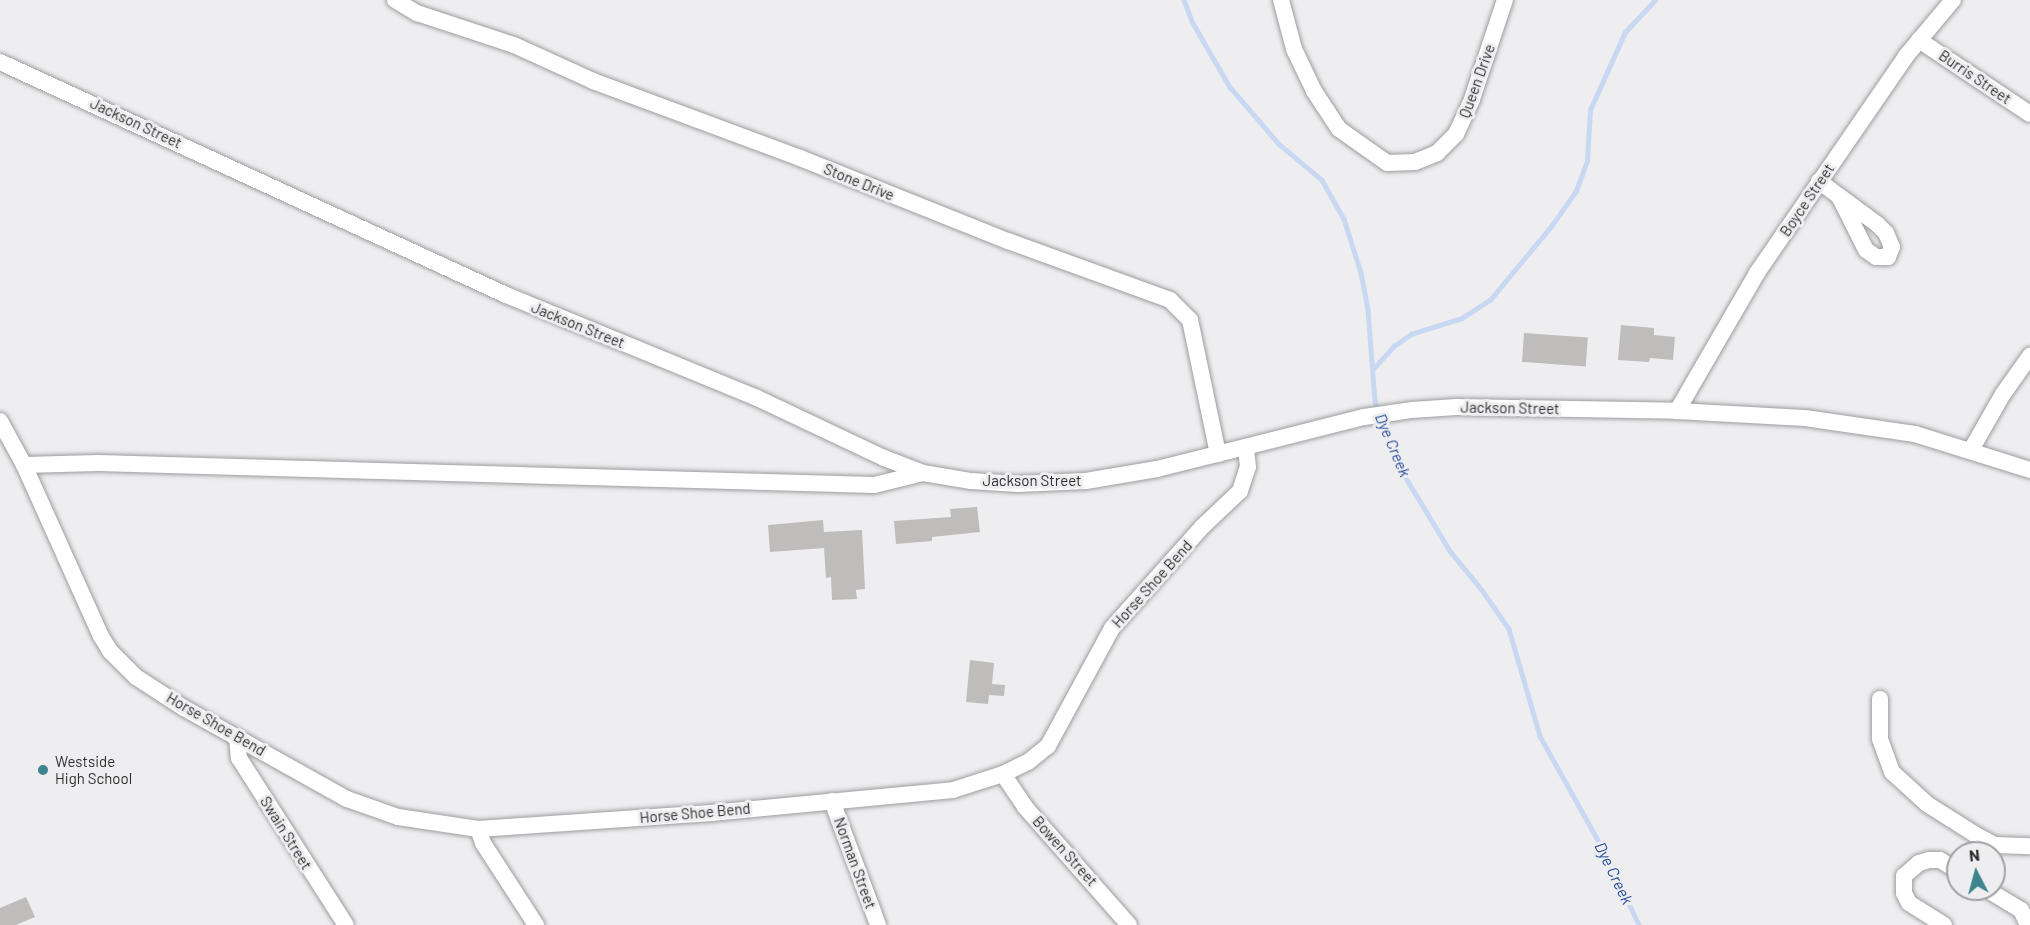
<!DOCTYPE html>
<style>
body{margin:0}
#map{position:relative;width:2030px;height:925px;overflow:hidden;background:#eeeef0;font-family:Barlow,sans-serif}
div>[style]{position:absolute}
.stream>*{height:4.5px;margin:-2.25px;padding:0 2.25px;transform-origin:2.25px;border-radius:2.25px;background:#c9d8f2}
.building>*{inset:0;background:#bfbdbc;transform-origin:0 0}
.roads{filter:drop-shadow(0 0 2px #9c9d9e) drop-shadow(0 0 2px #9c9d9e)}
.minor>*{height:16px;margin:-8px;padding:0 8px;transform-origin:8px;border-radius:8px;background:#fff}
.dots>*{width:16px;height:16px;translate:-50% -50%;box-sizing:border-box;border:3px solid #eeeef0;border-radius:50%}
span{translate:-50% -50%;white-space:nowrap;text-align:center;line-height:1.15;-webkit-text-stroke:6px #eeeef0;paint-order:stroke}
.street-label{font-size:15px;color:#2e2e2e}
.poi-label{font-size:15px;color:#2e2e2e}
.left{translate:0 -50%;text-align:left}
.water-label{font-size:16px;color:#244d97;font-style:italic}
.north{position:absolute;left:1946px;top:841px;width:60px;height:60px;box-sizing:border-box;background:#eeeef0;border:2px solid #a1a1a2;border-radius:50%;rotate:354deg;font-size:16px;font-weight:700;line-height:24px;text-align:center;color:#2e2e2e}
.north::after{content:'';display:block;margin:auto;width:21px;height:27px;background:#3d848d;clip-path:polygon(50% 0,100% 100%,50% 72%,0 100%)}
</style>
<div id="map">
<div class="stream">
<div style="left:1184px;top:0;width:25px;rotate:69deg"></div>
<div style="left:1193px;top:23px;width:74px;rotate:60deg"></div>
<div style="left:1230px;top:87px;width:75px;rotate:49.3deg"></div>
<div style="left:1279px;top:144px;width:56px;rotate:39.9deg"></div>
<div style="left:1322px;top:180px;width:45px;rotate:60.6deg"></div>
<div style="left:1344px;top:219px;width:57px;rotate:72.5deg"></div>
<div style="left:1361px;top:273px;width:38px;rotate:79deg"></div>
<div style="left:1368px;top:310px;width:91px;rotate:85.6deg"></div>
<div style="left:1375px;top:401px;width:9px;rotate:72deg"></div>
<div style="left:1374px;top:368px;width:30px;rotate:-48deg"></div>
<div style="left:1394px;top:346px;width:21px;rotate:-35deg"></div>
<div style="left:1411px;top:334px;width:53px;rotate:-17.4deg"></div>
<div style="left:1462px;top:318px;width:33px;rotate:-33deg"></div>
<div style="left:1490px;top:300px;width:97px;rotate:-50.4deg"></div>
<div style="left:1552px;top:225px;width:42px;rotate:-54.8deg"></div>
<div style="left:1576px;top:191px;width:33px;rotate:-70deg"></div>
<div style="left:1587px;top:160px;width:50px;rotate:-86.6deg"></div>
<div style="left:1590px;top:110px;width:85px;rotate:-65.8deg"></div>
<div style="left:1625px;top:32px;width:44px;rotate:-46.8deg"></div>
<div style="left:1381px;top:418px;width:48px;rotate:70.4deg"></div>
<div style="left:1397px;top:463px;width:103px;rotate:58.9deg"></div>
<div style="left:1450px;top:551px;width:50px;rotate:50.6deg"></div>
<div style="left:1482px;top:590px;width:47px;rotate:55.3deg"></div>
<div style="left:1509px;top:629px;width:111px;rotate:73.8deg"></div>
<div style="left:1540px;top:736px;width:142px;rotate:60.9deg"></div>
<div style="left:1609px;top:860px;width:72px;rotate:65.2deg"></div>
</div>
<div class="building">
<div style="clip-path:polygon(1621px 325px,1654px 328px,1654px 335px,1675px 337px,1673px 360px,1650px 358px,1649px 362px,1618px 360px)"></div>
<div style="left:1524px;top:333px;width:64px;height:29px;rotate:4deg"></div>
<div style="clip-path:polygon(977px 507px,980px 532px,932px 537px,932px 541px,896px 544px,894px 521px,951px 517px,950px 509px)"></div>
<div style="clip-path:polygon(823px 520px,824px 532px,862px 530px,865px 589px,856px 590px,857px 599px,832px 600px,831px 577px,826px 578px,824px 548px,770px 552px,768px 525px)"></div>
<div style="clip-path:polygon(970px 660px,994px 663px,992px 684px,1005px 685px,1004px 696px,989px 695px,988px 704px,966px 702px)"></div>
<div style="clip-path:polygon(26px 897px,35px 917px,16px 925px,0 925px,0 908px)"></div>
</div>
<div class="roads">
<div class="minor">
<div style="left:395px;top:0;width:26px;rotate:31deg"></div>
<div style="left:417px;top:13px;width:102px;rotate:18.3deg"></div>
<div style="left:514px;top:45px;width:87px;rotate:24.5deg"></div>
<div style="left:593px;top:81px;width:221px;rotate:20.4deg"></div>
<div style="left:800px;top:158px;width:224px;rotate:21.8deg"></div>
<div style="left:1008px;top:241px;width:172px;rotate:20deg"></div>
<div style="left:1170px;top:300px;width:28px;rotate:45deg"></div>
<div style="left:1190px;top:320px;width:137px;rotate:78.2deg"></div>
<div style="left:1281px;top:0;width:51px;rotate:75.1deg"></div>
<div style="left:1294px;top:49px;width:47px;rotate:64.5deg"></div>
<div style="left:1314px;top:91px;width:45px;rotate:56.7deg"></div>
<div style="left:1339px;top:129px;width:59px;rotate:35.3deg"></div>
<div style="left:1387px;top:163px;width:28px;rotate:-2deg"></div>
<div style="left:1415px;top:162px;width:24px;rotate:-22deg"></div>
<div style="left:1437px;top:153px;width:27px;rotate:-45deg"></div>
<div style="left:1456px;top:134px;width:38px;rotate:-65deg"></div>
<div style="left:1472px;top:99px;width:104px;rotate:-71.6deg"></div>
<div style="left:1919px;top:40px;width:133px;rotate:33.7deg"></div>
<div style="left:0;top:62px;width:557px;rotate:24.72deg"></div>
<div style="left:506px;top:295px;width:269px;rotate:22.3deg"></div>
<div style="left:755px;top:397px;width:143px;rotate:25.3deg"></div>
<div style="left:884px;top:458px;width:42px;rotate:21deg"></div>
<div style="left:923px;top:473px;width:49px;rotate:9.5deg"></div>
<div style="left:971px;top:481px;width:47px;rotate:3.7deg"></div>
<div style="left:1018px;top:484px;width:68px;rotate:-2.5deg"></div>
<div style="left:1086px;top:481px;width:72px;rotate:-9.6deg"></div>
<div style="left:1157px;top:469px;width:213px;rotate:-14.1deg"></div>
<div style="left:1364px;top:417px;width:49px;rotate:-8.3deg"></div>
<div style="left:1412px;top:410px;width:44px;rotate:-3.9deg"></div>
<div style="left:1456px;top:407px;width:221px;rotate:1deg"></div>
<div style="left:1677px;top:411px;width:128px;rotate:3.1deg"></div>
<div style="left:1805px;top:418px;width:111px;rotate:8.3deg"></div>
<div style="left:1915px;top:434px;width:121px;rotate:17.4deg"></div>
<div style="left:1819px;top:181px;width:25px;rotate:37deg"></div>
<div style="left:1839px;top:196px;width:47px;rotate:36.4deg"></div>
<div style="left:1877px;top:224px;width:13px;rotate:45deg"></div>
<div style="left:1886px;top:233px;width:15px;rotate:67deg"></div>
<div style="left:1892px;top:247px;width:11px;rotate:112deg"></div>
<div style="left:1888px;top:257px;width:12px;rotate:180deg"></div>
<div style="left:1876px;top:257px;width:12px;rotate:-145deg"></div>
<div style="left:1866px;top:250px;width:60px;rotate:-116.6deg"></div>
<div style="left:1677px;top:411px;width:160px;rotate:-59.9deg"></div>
<div style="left:1757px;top:273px;width:263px;rotate:-55.5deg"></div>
<div style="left:1906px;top:56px;width:73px;rotate:-50deg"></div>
<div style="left:0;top:421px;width:50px;rotate:61.4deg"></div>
<div style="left:1971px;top:450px;width:64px;rotate:-60.3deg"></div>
<div style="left:2003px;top:394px;width:47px;rotate:-54.6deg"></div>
<div style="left:923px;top:473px;width:50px;rotate:166.2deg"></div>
<div style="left:874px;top:485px;width:776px;rotate:-178.38deg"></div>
<div style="left:98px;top:463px;width:74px;rotate:178.5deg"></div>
<div style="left:24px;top:465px;width:188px;rotate:65.8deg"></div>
<div style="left:101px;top:636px;width:17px;rotate:59deg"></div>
<div style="left:110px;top:651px;width:37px;rotate:45deg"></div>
<div style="left:136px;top:677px;width:57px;rotate:32.9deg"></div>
<div style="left:184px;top:708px;width:187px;rotate:29.2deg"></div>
<div style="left:347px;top:799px;width:54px;rotate:19.4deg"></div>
<div style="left:398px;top:817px;width:81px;rotate:8.5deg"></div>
<div style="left:478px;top:829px;width:234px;rotate:-3.9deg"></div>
<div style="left:711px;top:813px;width:243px;rotate:-5.4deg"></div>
<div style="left:953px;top:790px;width:52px;rotate:-17.7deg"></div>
<div style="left:1003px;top:774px;width:28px;rotate:-26deg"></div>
<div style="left:1028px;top:762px;width:26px;rotate:-39deg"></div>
<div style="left:1048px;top:746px;width:134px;rotate:-61.5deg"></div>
<div style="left:1112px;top:628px;width:135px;rotate:-48.3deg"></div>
<div style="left:1202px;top:527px;width:52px;rotate:-43.5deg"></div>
<div style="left:1240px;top:491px;width:25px;rotate:-72deg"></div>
<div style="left:1248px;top:467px;width:20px;rotate:-96deg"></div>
<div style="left:1880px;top:699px;width:40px;rotate:90deg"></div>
<div style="left:1880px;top:739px;width:35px;rotate:70deg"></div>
<div style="left:1892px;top:772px;width:47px;rotate:42.4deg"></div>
<div style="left:1927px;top:804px;width:58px;rotate:32.3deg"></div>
<div style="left:1976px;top:835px;width:21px;rotate:28deg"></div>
<div style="left:1995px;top:845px;width:35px;rotate:2deg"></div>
<div style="left:237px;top:737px;width:21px;rotate:85deg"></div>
<div style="left:239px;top:758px;width:198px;rotate:57.4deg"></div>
<div style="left:1003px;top:774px;width:40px;rotate:56deg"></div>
<div style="left:1025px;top:807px;width:157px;rotate:48.6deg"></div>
<div style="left:832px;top:801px;width:132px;rotate:69.6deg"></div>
<div style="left:478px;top:829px;width:15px;rotate:70deg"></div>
<div style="left:483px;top:843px;width:98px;rotate:57.1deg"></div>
<div style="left:1986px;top:889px;width:41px;rotate:31deg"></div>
<div style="left:2021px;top:910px;width:17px;rotate:65deg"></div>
<div style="left:1944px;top:925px;width:41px;rotate:-147.8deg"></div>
<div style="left:1909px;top:903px;width:11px;rotate:-117deg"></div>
<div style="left:1904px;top:893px;width:17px;rotate:-90deg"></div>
<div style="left:1904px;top:876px;width:20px;rotate:-41deg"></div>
<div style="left:1919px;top:863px;width:10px;rotate:-17deg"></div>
<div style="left:1929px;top:860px;width:11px"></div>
<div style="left:1940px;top:860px;width:21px;rotate:31deg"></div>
</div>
</div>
<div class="dots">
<div style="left:43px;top:770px;background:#3d848d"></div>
</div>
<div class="street-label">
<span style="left:1975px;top:77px;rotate:34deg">Burris Street</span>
<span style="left:1477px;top:81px;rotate:-70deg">Queen Drive</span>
<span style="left:136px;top:123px;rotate:25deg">Jackson Street</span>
<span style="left:859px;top:182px;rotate:22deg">Stone Drive</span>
<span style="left:1807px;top:200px;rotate:-56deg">Boyce Street</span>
<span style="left:578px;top:325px;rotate:22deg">Jackson Street</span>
<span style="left:1510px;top:408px;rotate:1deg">Jackson Street</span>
<span style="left:1032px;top:481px">Jackson Street</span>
<span style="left:1152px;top:584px;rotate:-48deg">Horse Shoe Bend</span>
<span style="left:216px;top:724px;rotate:30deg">Horse Shoe Bend</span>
<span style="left:695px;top:813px;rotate:-5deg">Horse Shoe Bend</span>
<span style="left:286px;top:833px;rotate:58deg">Swain Street</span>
<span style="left:1065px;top:851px;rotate:48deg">Bowen Street</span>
<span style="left:855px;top:863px;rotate:70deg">Norman Street</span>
</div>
<div class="poi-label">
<span class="left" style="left:55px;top:770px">Westside<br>High School</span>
</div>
<div class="water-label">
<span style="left:1393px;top:445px;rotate:67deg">Dye Creek</span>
<span style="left:1614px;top:873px;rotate:64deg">Dye Creek</span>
</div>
<div class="north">N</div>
</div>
